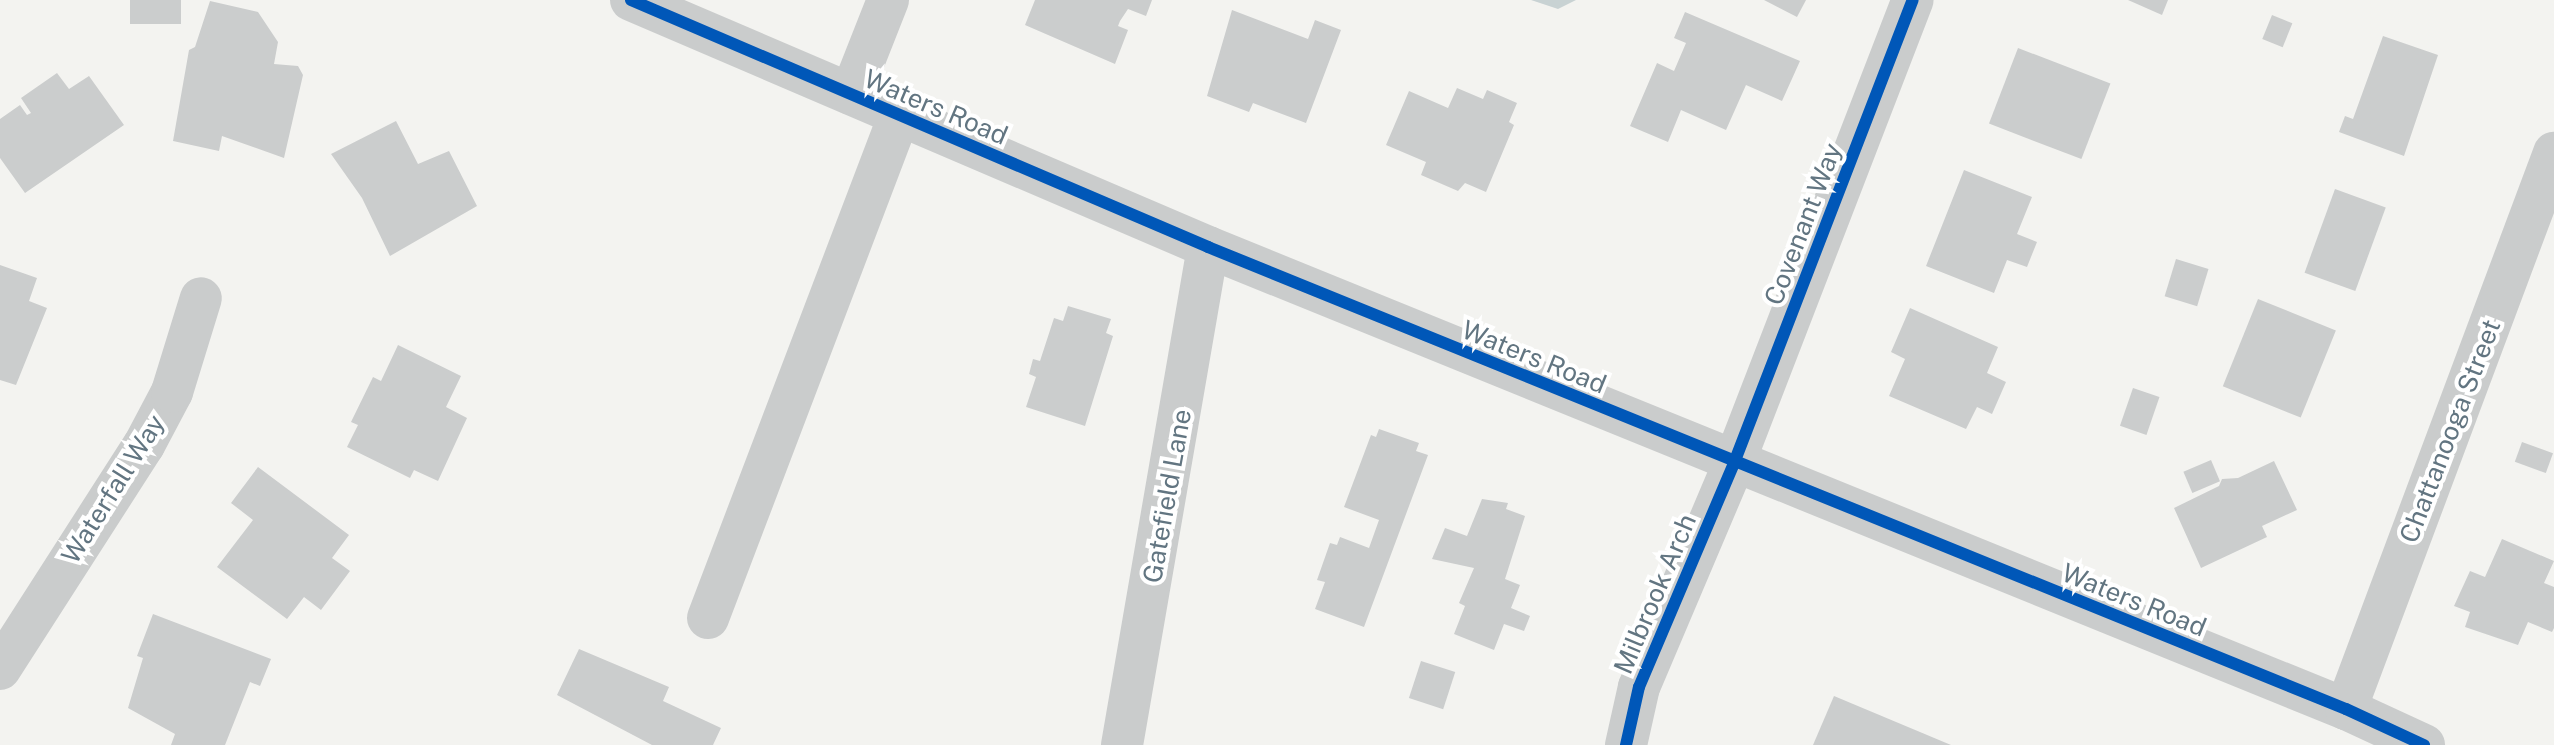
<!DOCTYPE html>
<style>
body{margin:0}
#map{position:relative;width:2554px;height:745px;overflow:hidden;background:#f3f3f0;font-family:"Public Sans",sans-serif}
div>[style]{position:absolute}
.water>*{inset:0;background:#c8d2d3}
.building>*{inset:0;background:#cbcdcd;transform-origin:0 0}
.minor>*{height:42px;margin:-21px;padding:0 21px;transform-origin:21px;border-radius:21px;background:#cacccc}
.cycleway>*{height:12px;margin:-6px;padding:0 6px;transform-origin:6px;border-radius:6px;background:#0057b8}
span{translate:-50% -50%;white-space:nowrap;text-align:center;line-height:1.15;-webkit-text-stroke:8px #fff;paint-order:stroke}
.street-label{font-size:26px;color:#627581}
</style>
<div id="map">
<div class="water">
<div style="clip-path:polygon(1531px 0,1576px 0,1558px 9px)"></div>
</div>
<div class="building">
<div style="left:130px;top:0;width:51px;height:24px"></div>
<div style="clip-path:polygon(1035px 0,1152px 0,1146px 16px,1128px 9px,1120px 21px,1118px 26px,1128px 30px,1115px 64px,1025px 25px)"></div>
<div style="clip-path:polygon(1764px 0,1806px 0,1797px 17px)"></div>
<div style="clip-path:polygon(2128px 0,2168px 0,2162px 15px)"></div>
<div style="clip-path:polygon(210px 1px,258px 12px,278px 42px,274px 64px,298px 66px,303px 75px,284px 158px,222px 136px,219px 151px,173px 141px,189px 50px,195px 47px)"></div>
<div style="clip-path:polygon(1232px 10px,1308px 39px,1315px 20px,1341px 30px,1306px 123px,1253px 103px,1249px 112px,1207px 96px)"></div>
<div style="clip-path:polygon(1685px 12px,1800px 61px,1782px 101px,1746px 85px,1726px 130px,1681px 110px,1668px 142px,1630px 126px,1657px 63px,1674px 71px,1686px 43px,1674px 38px)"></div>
<div style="left:2272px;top:15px;width:22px;height:26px;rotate:22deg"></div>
<div style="clip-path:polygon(2383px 36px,2438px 55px,2404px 156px,2339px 132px,2345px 116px,2353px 119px)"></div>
<div style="left:2018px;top:48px;width:99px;height:81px;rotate:21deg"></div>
<div style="clip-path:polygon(57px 73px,69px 89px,89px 76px,124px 125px,25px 193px,0 158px,0 119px,20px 105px,27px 115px,31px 113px,21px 98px)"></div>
<div style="clip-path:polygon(1457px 88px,1483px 99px,1487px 90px,1517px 103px,1509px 122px,1514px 125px,1486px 192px,1465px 183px,1458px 191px,1421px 175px,1426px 162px,1386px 145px,1409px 91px,1448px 108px)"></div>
<div style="clip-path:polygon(396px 121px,418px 164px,449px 151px,477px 206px,390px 256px,362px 198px,331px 154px)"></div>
<div style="clip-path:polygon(1964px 170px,2032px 197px,2017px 234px,2037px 242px,2027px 267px,2007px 260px,1994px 293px,1926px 266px)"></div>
<div style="left:2335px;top:189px;width:54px;height:89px;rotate:20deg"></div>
<div style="left:2176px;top:259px;width:34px;height:39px;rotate:17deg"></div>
<div style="clip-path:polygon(0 265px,37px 278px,29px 301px,47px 308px,16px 385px,0 380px)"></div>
<div style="left:2258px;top:299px;width:84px;height:94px;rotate:22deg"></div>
<div style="clip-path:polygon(1068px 306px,1111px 319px,1106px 333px,1113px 336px,1085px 426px,1026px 407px,1036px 377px,1029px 374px,1033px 359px,1040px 361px,1054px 318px,1063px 321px)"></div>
<div style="clip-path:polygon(1910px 308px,1998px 347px,1987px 373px,2006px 382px,1992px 414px,1977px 407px,1966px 429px,1889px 396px,1905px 359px,1891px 352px)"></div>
<div style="clip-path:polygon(398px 345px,461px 376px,446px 407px,467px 418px,438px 481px,414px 470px,410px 478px,347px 447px,358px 425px,351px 422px,373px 377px,381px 381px)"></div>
<div style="left:2133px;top:388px;width:28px;height:40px;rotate:19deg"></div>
<div style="clip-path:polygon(1379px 429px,1419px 443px,1416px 451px,1428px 455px,1364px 627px,1315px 609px,1325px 582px,1317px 580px,1330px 543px,1337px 545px,1340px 537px,1369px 548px,1379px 520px,1344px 507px,1371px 435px,1376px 437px)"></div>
<div style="left:2522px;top:442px;width:33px;height:21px;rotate:20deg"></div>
<div style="left:2211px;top:460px;width:23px;height:30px;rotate:67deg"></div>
<div style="clip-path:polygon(2274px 461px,2297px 510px,2262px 526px,2267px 537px,2201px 568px,2174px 508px,2219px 486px,2222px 479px,2238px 478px)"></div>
<div style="clip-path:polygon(258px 467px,349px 535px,332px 558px,350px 571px,321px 610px,304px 597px,287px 619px,217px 567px,253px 520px,231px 503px)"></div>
<div style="clip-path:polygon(1482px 499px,1508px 503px,1506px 509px,1525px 516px,1505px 579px,1520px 585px,1511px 608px,1530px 616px,1524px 631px,1504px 624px,1494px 650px,1454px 634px,1465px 606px,1459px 603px,1474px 568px,1432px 559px,1445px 528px,1467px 536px)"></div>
<div style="clip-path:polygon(2502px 539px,2554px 561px,2544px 583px,2554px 587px,2554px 628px,2552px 632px,2528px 622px,2518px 645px,2465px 627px,2470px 612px,2454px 606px,2470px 571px,2485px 577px)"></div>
<div style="clip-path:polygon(153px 614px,271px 659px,260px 686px,250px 682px,225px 745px,171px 745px,175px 734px,128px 708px,143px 658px,137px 656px)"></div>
<div style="clip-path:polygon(579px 649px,669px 687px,663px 701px,721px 728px,713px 745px,652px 745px,557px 695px)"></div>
<div style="left:1421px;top:661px;width:36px;height:39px;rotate:18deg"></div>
<div style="clip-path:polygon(1834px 696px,1951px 745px,1813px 745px)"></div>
</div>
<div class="minor">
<div style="left:631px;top:0;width:628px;rotate:23.17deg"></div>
<div style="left:1208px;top:247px;width:1228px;rotate:22.1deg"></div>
<div style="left:2346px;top:709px;width:86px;rotate:24.8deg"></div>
<div style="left:851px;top:94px;width:101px;rotate:-68.5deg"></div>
<div style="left:708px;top:618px;width:537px;rotate:-69.17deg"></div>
<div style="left:0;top:669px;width:266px;rotate:-57.3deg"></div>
<div style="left:144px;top:445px;width:60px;rotate:-62.2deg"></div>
<div style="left:172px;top:392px;width:98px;rotate:-72.9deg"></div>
<div style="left:2346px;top:709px;width:594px;rotate:-69.49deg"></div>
<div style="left:1122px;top:745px;width:505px;rotate:-80.2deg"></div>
<div style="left:1626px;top:745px;width:59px;rotate:-77.4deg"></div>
<div style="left:1639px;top:687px;width:243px;rotate:-67deg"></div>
<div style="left:1734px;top:463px;width:496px;rotate:-68.9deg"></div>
</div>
<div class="cycleway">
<div style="left:631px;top:0;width:628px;rotate:23.17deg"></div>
<div style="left:1208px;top:247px;width:1228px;rotate:22.1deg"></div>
<div style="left:2346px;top:709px;width:86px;rotate:24.8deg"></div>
<div style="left:1626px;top:745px;width:59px;rotate:-77.4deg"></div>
<div style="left:1639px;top:687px;width:243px;rotate:-67deg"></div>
<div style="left:1734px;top:463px;width:496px;rotate:-68.9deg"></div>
</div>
<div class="street-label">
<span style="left:936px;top:107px;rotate:23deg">Waters Road</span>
<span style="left:1803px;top:224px;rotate:-69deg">Covenant Way</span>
<span style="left:1534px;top:357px;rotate:22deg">Waters Road</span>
<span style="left:2450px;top:431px;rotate:-69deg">Chattanooga Street</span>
<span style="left:113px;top:489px;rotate:-58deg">Waterfall Way</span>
<span style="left:1167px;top:496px;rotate:-80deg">Gatefield Lane</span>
<span style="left:1655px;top:594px;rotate:-67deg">Milbrook Arch</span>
<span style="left:2134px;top:600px;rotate:22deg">Waters Road</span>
</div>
</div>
